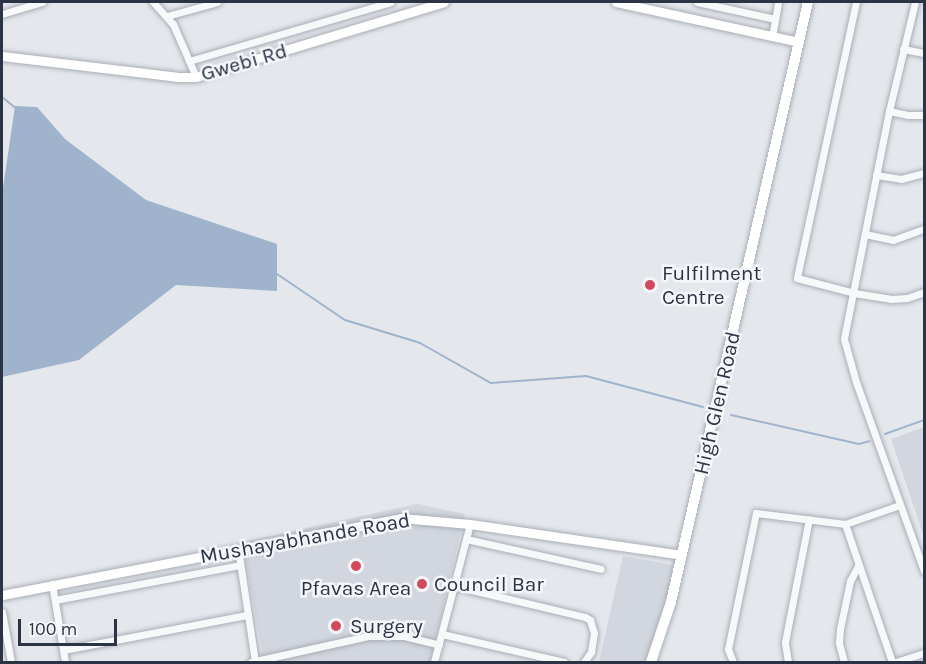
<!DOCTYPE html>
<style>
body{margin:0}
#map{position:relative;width:926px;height:664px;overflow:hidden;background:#e4e7ec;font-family:Karla,sans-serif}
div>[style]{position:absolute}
.built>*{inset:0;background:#d2d6de}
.water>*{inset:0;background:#9fb4cc}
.stream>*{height:2px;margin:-1px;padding:0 1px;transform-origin:1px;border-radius:1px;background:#9fb4cc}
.roads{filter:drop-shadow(0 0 2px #a9aeb7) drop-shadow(0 0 2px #a9aeb7)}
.street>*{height:7px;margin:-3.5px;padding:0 3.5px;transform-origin:3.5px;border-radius:3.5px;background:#f7f8fa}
.secondary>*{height:9px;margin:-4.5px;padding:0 4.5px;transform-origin:4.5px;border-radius:4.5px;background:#fff}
.primary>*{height:10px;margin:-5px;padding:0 5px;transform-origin:5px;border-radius:5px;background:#fff}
.dots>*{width:16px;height:16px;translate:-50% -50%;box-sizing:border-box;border:3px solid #f4f6f9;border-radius:50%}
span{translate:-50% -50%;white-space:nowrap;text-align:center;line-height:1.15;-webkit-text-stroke:5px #f4f6f9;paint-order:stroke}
.street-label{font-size:21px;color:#2b3445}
.poi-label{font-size:21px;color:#2b3445}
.left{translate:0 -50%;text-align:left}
.frame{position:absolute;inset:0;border:3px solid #2b3445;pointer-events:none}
.scale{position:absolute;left:18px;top:619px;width:99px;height:27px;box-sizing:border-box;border:3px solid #2b3445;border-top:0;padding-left:8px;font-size:18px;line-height:21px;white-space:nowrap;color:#2b3445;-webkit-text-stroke:4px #f4f6f9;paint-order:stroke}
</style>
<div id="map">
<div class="built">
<div style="clip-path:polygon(924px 427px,924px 537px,891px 439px)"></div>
<div style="clip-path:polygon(417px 504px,465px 514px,430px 662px,264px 662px,242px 542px)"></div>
<div style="clip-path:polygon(623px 556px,673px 565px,665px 613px,646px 662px,599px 662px)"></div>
</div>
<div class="water">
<div style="clip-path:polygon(15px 106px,37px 107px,65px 139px,146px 200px,277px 244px,277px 291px,176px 285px,79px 360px,2px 377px,2px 195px)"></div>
</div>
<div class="stream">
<div style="left:2px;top:97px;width:19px;rotate:39deg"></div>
<div style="left:277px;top:274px;width:82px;rotate:34.1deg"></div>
<div style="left:345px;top:320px;width:78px;rotate:17deg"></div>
<div style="left:420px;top:343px;width:81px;rotate:29.4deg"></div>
<div style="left:491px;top:383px;width:95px;rotate:-4.2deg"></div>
<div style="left:586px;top:376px;width:121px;rotate:14.8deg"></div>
<div style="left:731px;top:415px;width:131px;rotate:12.8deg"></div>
<div style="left:859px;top:444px;width:11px;rotate:-15deg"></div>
<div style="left:885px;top:434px;width:41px;rotate:-19.7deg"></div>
</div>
<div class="roads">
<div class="street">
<div style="left:153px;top:2px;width:30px;rotate:48deg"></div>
<div style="left:173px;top:24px;width:58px;rotate:66.5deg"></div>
<div style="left:697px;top:2px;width:80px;rotate:12.3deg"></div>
<div style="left:856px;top:2px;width:282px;rotate:102.1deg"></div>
<div style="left:797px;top:278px;width:59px;rotate:14.7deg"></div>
<div style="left:854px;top:293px;width:37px;rotate:9deg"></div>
<div style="left:891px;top:299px;width:16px;rotate:-4deg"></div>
<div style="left:907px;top:298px;width:18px;rotate:-19deg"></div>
<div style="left:915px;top:2px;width:112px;rotate:103.4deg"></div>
<div style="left:889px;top:111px;width:232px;rotate:101.2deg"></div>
<div style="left:844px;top:339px;width:45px;rotate:74.4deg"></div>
<div style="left:856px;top:382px;width:201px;rotate:70.2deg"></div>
<div style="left:2px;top:14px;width:42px;rotate:-16.7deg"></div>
<div style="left:167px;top:16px;width:52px;rotate:-15.6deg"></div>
<div style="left:772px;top:37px;width:36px;rotate:-80deg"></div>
<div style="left:903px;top:49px;width:21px;rotate:11deg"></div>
<div style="left:189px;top:61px;width:210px;rotate:-16.3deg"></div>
<div style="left:889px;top:111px;width:19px;rotate:12deg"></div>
<div style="left:908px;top:115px;width:16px"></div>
<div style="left:876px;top:175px;width:25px;rotate:9deg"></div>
<div style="left:901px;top:179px;width:24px;rotate:-15deg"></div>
<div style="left:865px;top:234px;width:29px;rotate:12deg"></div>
<div style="left:893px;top:240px;width:33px;rotate:-20deg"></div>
<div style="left:845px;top:524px;width:146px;rotate:71.2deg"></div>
<div style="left:466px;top:539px;width:138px;rotate:12.5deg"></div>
<div style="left:238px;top:549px;width:114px;rotate:81.4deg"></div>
<div style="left:52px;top:584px;width:79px;rotate:80.5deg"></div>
<div style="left:455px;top:586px;width:134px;rotate:13.4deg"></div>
<div style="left:585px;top:617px;width:6px;rotate:31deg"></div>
<div style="left:590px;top:620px;width:14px;rotate:73deg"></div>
<div style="left:594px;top:633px;width:19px;rotate:99deg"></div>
<div style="left:591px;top:652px;width:12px;rotate:125deg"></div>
<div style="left:55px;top:600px;width:188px;rotate:-10.7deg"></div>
<div style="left:2px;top:612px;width:51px;rotate:79.8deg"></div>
<div style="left:442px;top:634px;width:125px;rotate:12.9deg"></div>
<div style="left:63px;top:650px;width:187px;rotate:-10.8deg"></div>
<div style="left:251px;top:662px;width:120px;rotate:-12.5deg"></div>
<div style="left:368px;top:636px;width:36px"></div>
<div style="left:404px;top:636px;width:36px;rotate:14deg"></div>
<div style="left:434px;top:662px;width:143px;rotate:-75.4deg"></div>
<div style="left:733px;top:662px;width:14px;rotate:-111deg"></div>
<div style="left:728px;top:649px;width:139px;rotate:-78.4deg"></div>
<div style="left:756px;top:513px;width:90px;rotate:7deg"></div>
<div style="left:845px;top:524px;width:58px;rotate:-19.1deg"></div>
<div style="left:788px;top:662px;width:20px;rotate:-99deg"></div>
<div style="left:785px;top:642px;width:125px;rotate:-79deg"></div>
<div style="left:844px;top:662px;width:20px;rotate:-105deg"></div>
<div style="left:839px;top:643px;width:14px;rotate:-86deg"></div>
<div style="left:840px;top:629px;width:49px;rotate:-78.2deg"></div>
<div style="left:850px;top:581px;width:17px;rotate:-62deg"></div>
<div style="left:896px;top:662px;width:29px;rotate:-18deg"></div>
</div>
<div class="secondary">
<div style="left:616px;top:2px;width:187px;rotate:12.3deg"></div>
<div style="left:2px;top:56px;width:176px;rotate:6.8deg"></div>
<div style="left:177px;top:77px;width:19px"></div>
<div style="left:196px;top:77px;width:259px;rotate:-16.8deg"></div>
<div style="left:2px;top:595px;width:406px;rotate:-10.9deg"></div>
<div style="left:401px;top:518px;width:69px;rotate:5deg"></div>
<div style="left:470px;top:524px;width:214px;rotate:8.3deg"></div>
</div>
<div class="primary">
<div style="left:651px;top:662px;width:63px;rotate:-71.6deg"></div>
<div style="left:671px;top:602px;width:615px;rotate:-77.14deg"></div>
</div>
</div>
<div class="dots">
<div style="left:650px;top:285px;background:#d1495b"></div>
<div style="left:356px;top:566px;background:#d1495b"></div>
<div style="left:422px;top:584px;background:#d1495b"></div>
<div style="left:336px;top:626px;background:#d1495b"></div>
</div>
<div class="street-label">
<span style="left:244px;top:62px;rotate:-16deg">Gwebi Rd</span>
<span style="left:717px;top:403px;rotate:-77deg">High Glen Road</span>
<span style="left:305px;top:538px;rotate:-10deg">Mushayabhande Road</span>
</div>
<div class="poi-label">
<span class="left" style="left:662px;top:285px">Fulfilment<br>Centre</span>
<span class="left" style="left:434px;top:584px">Council Bar</span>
<span style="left:356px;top:588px">Pfavas Area</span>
<span class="left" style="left:350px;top:626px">Surgery</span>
</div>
<div class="frame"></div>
<div class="scale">100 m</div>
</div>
